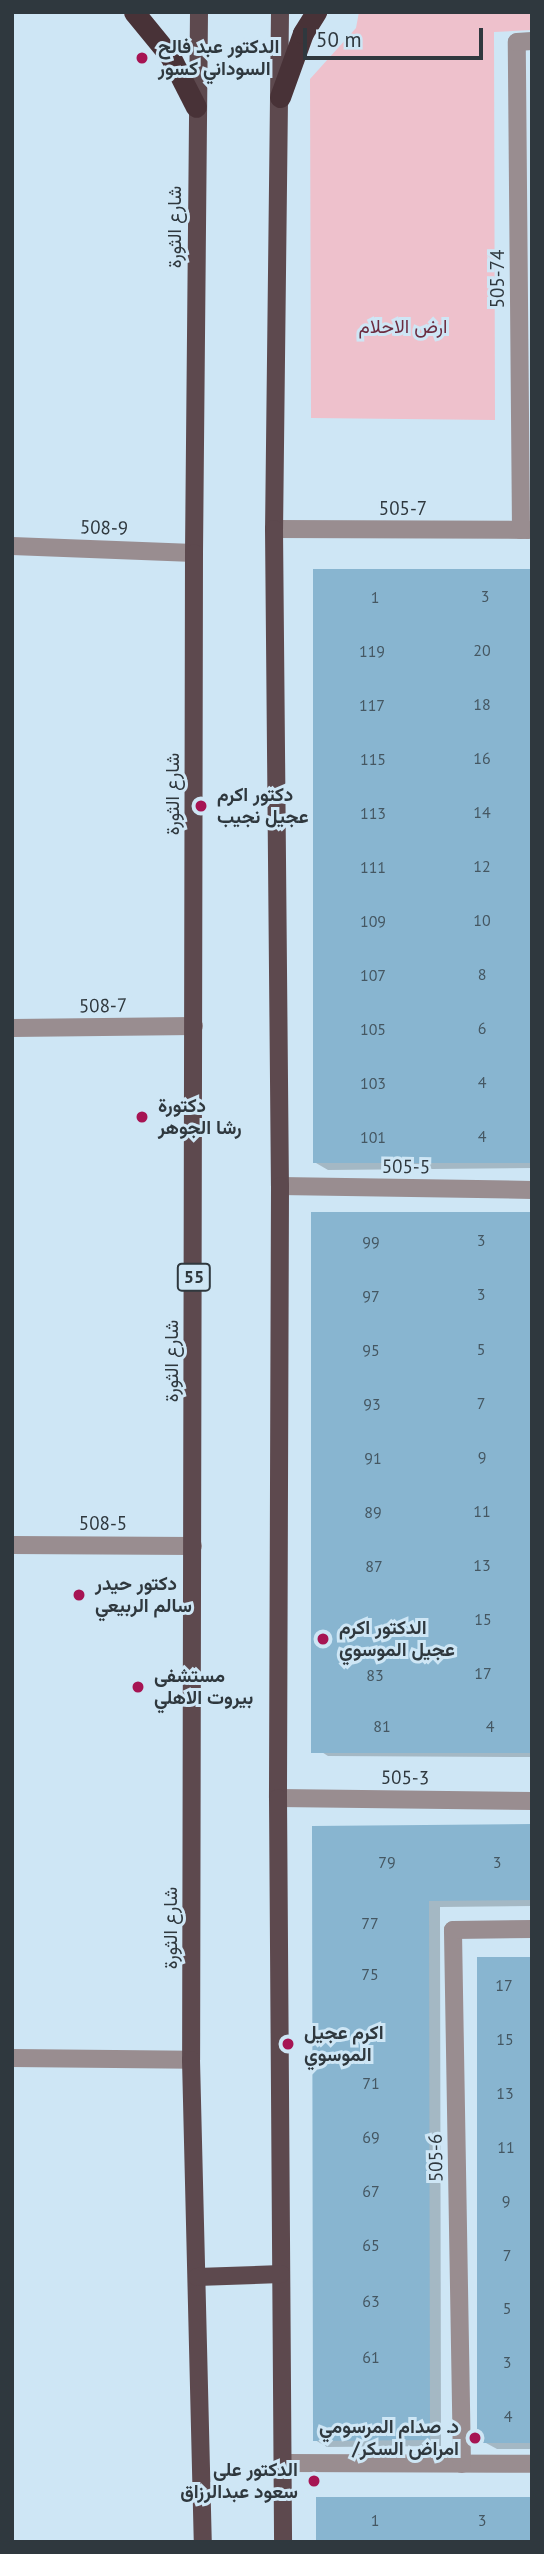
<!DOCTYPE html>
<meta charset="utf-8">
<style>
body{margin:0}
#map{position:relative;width:544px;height:2554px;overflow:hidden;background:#cee6f5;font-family:"PT Sans",Vazirmatn,sans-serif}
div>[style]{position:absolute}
.green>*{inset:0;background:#eec1cc}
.shadow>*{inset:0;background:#0003}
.building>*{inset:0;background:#88b5d0;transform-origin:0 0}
.minor>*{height:18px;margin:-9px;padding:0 9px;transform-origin:9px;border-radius:9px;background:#998d90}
.major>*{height:18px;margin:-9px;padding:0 9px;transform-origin:9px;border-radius:9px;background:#5d494e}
.highway>*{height:21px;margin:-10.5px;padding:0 10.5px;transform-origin:10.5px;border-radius:10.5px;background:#483237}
.dots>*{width:19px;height:19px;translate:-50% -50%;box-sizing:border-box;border:4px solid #cee6f5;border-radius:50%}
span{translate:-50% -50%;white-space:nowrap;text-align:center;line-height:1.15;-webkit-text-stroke:6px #cee6f5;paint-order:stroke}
.number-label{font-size:16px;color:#455762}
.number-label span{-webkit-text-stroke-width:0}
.shield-label span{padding:2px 5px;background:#cee6f5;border:2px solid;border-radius:5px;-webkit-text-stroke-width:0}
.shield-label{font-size:18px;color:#2f383e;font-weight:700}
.poi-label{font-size:19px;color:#2f383e;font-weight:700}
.left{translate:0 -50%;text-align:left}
.right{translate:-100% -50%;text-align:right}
.street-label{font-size:19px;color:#2f383e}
.park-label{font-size:19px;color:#6b2c40}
.frame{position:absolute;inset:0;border:14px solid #2f383e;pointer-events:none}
.scale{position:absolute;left:303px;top:28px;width:180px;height:32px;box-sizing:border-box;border:4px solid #2f383e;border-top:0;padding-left:9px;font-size:21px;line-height:24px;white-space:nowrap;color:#2f383e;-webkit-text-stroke:5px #cee6f5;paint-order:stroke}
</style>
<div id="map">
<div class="green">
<div style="clip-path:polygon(359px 12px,532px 12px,532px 30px,494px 32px,495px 420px,311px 418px,310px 79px,356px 28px)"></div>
</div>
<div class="shadow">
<div style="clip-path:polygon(530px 63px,532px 63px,532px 240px)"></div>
<div style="clip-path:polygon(532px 571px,532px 1168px,328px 1170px,316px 1163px)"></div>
<div style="clip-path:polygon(532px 1214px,532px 1757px,328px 1756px,317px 1749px)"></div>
<div style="clip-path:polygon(532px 1826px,532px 1906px,440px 1907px,441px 2446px,327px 2447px,315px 2440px,314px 1827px)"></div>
<div style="clip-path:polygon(532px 1959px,532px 2449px,497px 2449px,486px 2443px)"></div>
</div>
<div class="building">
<div style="left:532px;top:569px;width:594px;height:219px;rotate:90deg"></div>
<div style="left:532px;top:1212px;width:541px;height:221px;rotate:90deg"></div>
<div style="clip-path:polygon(532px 1824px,532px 1900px,429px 1901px,430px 2440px,313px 2441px,312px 1826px)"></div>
<div style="left:532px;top:1957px;width:486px;height:55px;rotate:90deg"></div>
<div style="left:532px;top:2497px;width:45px;height:216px;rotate:90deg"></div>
</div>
<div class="minor">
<div style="left:274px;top:529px;width:255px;rotate:0.2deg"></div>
<div style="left:521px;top:530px;width:488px;rotate:-90.5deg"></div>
<div style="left:517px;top:42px;width:15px;rotate:-4deg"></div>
<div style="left:12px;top:546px;width:182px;rotate:2.2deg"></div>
<div style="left:12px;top:1028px;width:182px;rotate:-0.6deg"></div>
<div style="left:280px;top:1186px;width:252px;rotate:0.9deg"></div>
<div style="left:12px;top:1545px;width:181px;rotate:0.3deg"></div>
<div style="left:278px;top:1798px;width:254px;rotate:0.7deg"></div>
<div style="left:12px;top:2058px;width:179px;rotate:0.6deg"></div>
<div style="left:283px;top:2463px;width:249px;rotate:0.2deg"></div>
<div style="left:462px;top:2464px;width:534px;rotate:-90.97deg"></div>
<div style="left:453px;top:1930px;width:79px;rotate:-0.7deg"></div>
</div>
<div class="major">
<div style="left:199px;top:12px;width:541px;rotate:90.53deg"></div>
<div style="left:194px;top:553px;width:1507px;rotate:90.11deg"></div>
<div style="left:191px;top:2060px;width:482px;rotate:88.6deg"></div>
<div style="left:280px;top:12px;width:517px;rotate:90.66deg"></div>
<div style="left:274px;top:529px;width:657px;rotate:89.48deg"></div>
<div style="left:280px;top:1186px;width:612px;rotate:90.19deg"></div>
<div style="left:278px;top:1798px;width:744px;rotate:89.61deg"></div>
<div style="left:197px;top:2277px;width:84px;rotate:-2deg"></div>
</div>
<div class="highway">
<div style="left:134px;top:12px;width:57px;rotate:50.7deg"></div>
<div style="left:170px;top:56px;width:57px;rotate:63deg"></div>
<div style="left:280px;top:97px;width:68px;rotate:-70.2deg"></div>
<div style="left:303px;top:33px;width:25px;rotate:-58deg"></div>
</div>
<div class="dots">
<div style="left:142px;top:58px;background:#a61453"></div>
<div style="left:201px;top:806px;background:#a61453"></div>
<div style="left:142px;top:1117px;background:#a61453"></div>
<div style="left:79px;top:1595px;background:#a61453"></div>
<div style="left:323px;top:1639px;background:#a61453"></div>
<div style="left:138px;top:1687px;background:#a61453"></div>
<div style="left:288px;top:2044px;background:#a61453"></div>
<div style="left:475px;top:2438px;background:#a61453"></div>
<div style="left:314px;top:2481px;background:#a61453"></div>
</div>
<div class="number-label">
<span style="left:485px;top:596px">3</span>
<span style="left:375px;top:597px">1</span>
<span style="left:482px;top:650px">20</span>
<span style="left:372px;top:651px">119</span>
<span style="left:482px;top:704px">18</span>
<span style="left:372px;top:705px">117</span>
<span style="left:482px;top:758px">16</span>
<span style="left:373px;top:759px">115</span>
<span style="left:482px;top:812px">14</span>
<span style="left:373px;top:813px">113</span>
<span style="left:482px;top:866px">12</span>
<span style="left:373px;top:867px">111</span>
<span style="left:482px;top:920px">10</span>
<span style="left:373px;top:921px">109</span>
<span style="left:482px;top:974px">8</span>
<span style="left:373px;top:975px">107</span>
<span style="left:482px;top:1028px">6</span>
<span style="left:373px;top:1029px">105</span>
<span style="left:482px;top:1082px">4</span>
<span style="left:373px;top:1083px">103</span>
<span style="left:482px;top:1136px">4</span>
<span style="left:373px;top:1137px">101</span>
<span style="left:481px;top:1240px">3</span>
<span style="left:371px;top:1242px">99</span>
<span style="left:481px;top:1294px">3</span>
<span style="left:371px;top:1296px">97</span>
<span style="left:481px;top:1349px">5</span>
<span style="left:371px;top:1350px">95</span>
<span style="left:481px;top:1403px">7</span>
<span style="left:372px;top:1404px">93</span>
<span style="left:482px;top:1457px">9</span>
<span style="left:373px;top:1458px">91</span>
<span style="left:482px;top:1511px">11</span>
<span style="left:373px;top:1512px">89</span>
<span style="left:482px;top:1565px">13</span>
<span style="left:374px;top:1566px">87</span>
<span style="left:483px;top:1619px">15</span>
<span style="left:483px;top:1673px">17</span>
<span style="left:375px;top:1675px">83</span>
<span style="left:382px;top:1726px">81</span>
<span style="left:490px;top:1726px">4</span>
<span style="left:387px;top:1862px">79</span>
<span style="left:497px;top:1862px">3</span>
<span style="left:370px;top:1923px">77</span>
<span style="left:370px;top:1974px">75</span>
<span style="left:504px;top:1985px">17</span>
<span style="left:505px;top:2039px">15</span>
<span style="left:371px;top:2083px">71</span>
<span style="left:505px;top:2093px">13</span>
<span style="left:371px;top:2137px">69</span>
<span style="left:506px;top:2147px">11</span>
<span style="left:371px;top:2191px">67</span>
<span style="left:506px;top:2201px">9</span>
<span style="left:371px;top:2245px">65</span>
<span style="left:507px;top:2255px">7</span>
<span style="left:371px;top:2301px">63</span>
<span style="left:507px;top:2308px">5</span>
<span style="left:371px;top:2357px">61</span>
<span style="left:507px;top:2362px">3</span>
<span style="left:508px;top:2416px">4</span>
<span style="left:375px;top:2520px">1</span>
<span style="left:482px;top:2520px">3</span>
</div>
<div class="shield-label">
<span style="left:194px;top:1277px">55</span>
</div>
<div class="poi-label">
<span class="left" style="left:158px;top:58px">الدكتور عبد فالح<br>السوداني كسور</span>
<span class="left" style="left:217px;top:806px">دكتور اكرم<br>عجيل نجيب</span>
<span class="left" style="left:158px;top:1117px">دكتورة<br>رشا الجوهر</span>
<span class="left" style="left:95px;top:1595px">دكتور حيدر<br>سالم الربيعي</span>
<span class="left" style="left:339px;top:1639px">الدكتور اكرم<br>عجيل الموسوي</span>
<span class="left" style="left:154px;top:1687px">مستشفى<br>بيروت الاهلي</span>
<span class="left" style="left:304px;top:2044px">اكرم عجيل<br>الموسوي</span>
<span class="right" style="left:459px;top:2438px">د. صدام المرسومي<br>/امراض السكر</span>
<span class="right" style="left:298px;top:2481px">الدكتور علي<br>سعود عبدالرزاق</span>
</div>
<div class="street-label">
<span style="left:175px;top:227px;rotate:-90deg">شارع الثورة</span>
<span style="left:498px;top:279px;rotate:-90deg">505-74</span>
<span style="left:403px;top:509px">505-7</span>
<span style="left:104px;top:528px;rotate:2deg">508-9</span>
<span style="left:173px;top:794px;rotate:-90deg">شارع الثورة</span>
<span style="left:103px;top:1006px;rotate:-1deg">508-7</span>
<span style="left:406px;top:1167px;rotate:1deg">505-5</span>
<span style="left:172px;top:1361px;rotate:-90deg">شارع الثورة</span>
<span style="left:103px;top:1524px">508-5</span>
<span style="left:405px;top:1778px;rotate:1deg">505-3</span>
<span style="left:171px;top:1928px;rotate:-90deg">شارع الثورة</span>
<span style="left:436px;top:2158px;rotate:-91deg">505-6</span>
</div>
<div class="park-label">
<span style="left:403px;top:327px">ارض الاحلام</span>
</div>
<div class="frame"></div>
<div class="scale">50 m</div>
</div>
